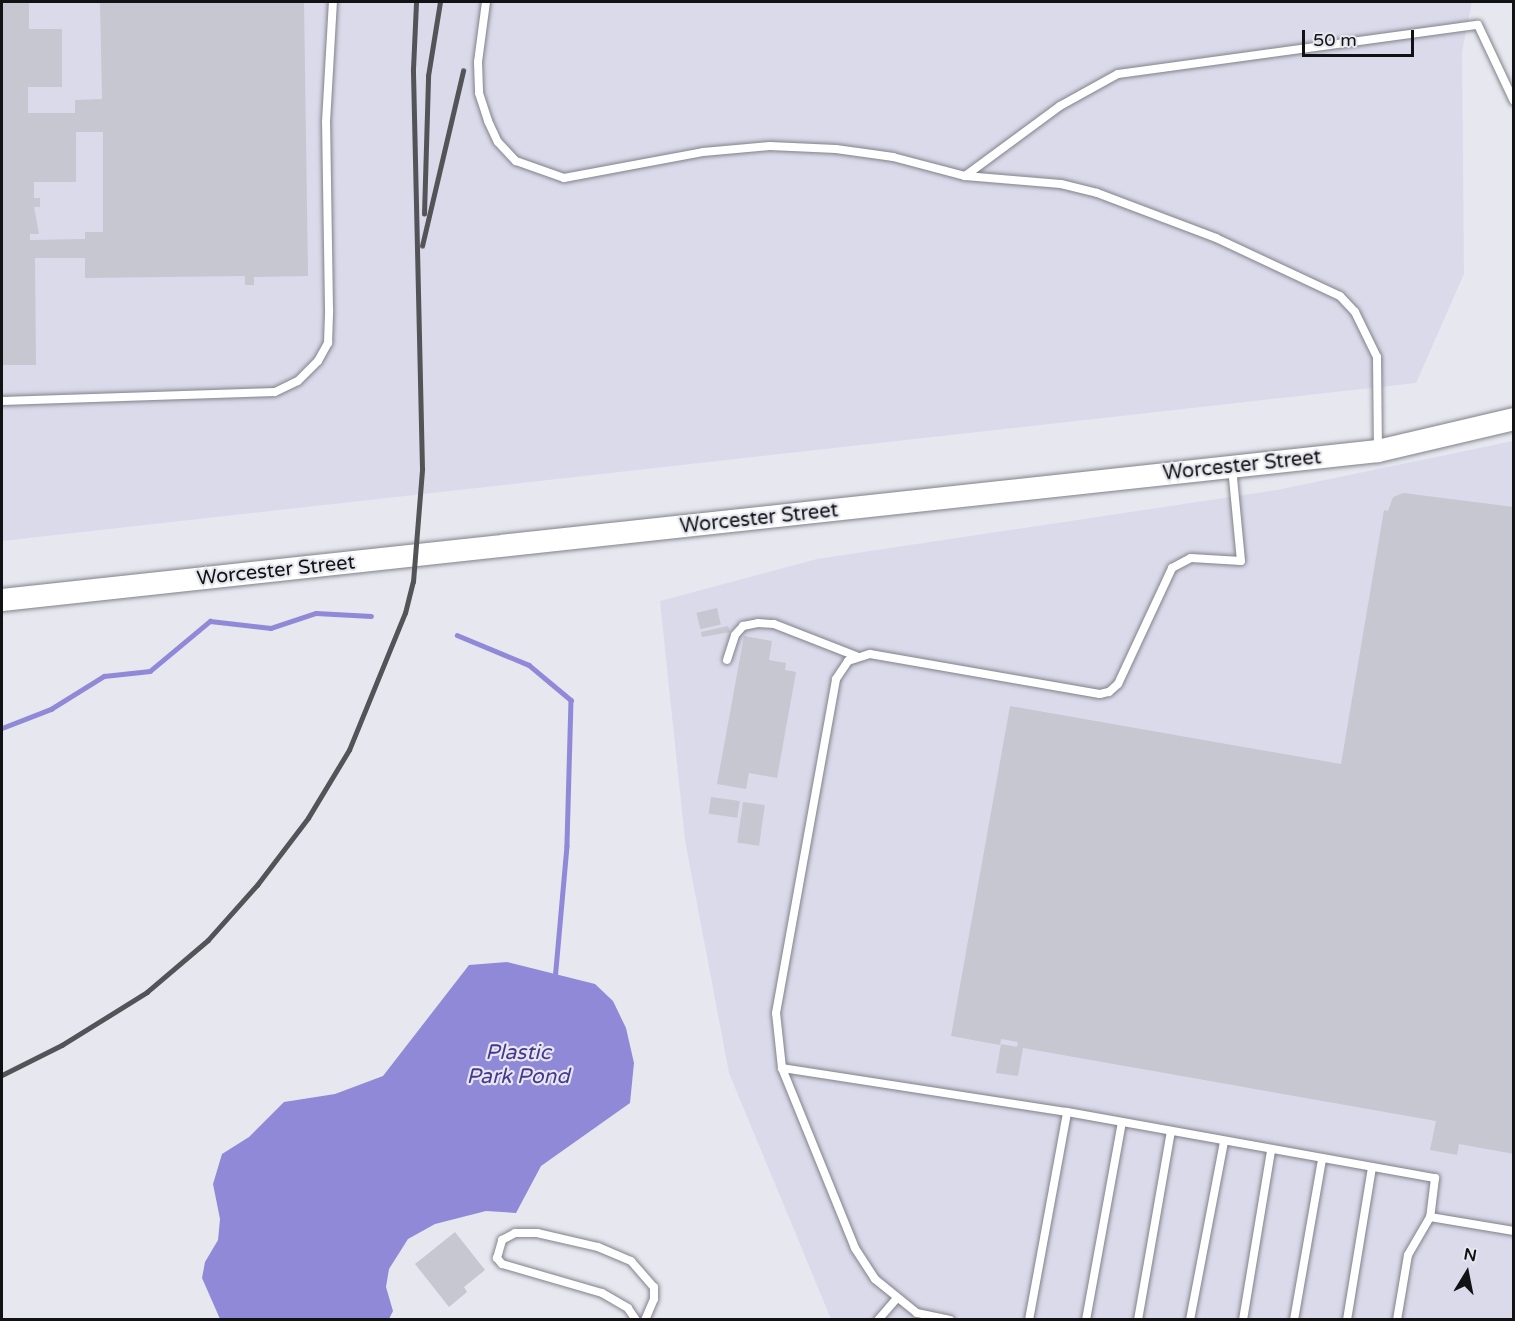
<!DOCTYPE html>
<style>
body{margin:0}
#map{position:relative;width:1515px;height:1321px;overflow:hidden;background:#e7e7f0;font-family:"Varela Round",sans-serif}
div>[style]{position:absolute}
.built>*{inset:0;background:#dadaeb}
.water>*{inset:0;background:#9089d7}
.stream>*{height:4.5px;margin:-2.25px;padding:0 2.25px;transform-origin:2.25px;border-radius:2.25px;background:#9089d7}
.building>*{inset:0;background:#c7c7d1;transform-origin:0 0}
.roads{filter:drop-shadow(0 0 2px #82828a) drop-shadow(0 0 2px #82828a)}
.service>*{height:8px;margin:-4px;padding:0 4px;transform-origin:4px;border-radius:4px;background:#fff}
.secondary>*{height:22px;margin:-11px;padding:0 11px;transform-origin:11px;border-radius:11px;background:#fff}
.rail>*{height:4.5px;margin:-2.25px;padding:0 2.25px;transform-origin:2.25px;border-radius:2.25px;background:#535358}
span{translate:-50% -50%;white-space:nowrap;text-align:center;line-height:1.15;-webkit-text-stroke:4.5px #e7e7f0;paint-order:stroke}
.street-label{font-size:20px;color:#121215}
.water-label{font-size:21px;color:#483792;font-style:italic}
.frame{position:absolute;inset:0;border:3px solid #121215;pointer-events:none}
.north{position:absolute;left:1437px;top:1243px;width:60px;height:60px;-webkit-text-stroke:4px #e7e7f0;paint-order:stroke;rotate:10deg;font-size:16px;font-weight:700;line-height:24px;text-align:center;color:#121215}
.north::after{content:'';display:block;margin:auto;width:21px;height:27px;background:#121215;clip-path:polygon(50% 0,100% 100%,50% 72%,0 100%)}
.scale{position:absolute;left:1302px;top:30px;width:112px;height:27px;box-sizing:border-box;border:3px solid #121215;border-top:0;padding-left:8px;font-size:18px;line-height:21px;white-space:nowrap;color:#121215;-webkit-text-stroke:4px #e7e7f0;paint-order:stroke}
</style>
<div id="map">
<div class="built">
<div style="clip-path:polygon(2px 2px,1472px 2px,1462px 52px,1464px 274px,1416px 383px,2px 541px)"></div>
<div style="clip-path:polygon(1513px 441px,1513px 1319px,831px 1319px,729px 1073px,685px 840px,660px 601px,817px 559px,1277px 490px)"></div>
</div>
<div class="water">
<div style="clip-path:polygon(507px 962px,595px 984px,613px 1001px,626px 1028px,634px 1063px,630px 1103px,541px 1166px,516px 1213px,486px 1211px,435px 1224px,408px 1239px,389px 1269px,386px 1287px,393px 1311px,389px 1319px,220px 1319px,202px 1278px,205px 1262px,218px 1240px,220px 1219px,213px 1184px,222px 1154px,249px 1137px,284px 1102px,335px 1094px,383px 1076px,469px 965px)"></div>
</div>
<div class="stream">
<div style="left:457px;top:635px;width:78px;rotate:22.6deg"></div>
<div style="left:529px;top:665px;width:55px;rotate:39.8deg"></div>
<div style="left:571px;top:700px;width:146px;rotate:91.6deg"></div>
<div style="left:567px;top:846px;width:135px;rotate:95.1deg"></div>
<div style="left:2px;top:728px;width:53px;rotate:-21.2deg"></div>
<div style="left:51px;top:709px;width:62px;rotate:-31.9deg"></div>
<div style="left:104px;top:676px;width:46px;rotate:-6.2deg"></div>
<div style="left:150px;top:671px;width:78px;rotate:-39.8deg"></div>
<div style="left:210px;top:621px;width:61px;rotate:6.5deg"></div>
<div style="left:271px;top:628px;width:47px;rotate:-18.4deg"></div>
<div style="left:316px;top:613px;width:55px;rotate:3.1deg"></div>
</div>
<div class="building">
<div style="clip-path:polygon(evenodd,2px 2px,29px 2px,29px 29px,62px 29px,62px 87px,28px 87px,28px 113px,75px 113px,75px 100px,102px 99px,100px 2px,304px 2px,308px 276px,254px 277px,254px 285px,245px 285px,245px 276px,85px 278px,85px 258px,35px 258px,36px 365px,2px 365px,2px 2px,76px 132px,103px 132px,103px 232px,85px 232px,85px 239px,30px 240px,30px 234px,39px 234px,34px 207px,40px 207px,40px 198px,34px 198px,34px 182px,76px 182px,76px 132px)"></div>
<div style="clip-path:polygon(1403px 493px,1514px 507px,1514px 1154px,1459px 1144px,1457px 1155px,1430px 1150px,1436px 1121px,1023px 1048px,1018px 1076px,996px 1073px,1001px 1044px,1017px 1047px,1018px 1042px,1001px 1039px,1000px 1045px,951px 1036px,1010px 706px,1341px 764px,1384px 510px,1388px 511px,1393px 497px)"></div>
<div style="left:717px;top:608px;width:17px;height:21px;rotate:77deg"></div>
<div style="clip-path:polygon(728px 626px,730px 632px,702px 637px,701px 632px)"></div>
<div style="clip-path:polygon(744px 636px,772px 641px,769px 660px,786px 663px,785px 670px,796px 672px,777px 778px,749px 773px,746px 789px,717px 784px)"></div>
<div style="left:711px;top:797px;width:29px;height:17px;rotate:8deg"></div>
<div style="left:743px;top:802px;width:22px;height:41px;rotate:8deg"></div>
<div style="clip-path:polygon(455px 1232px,485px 1270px,464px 1287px,467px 1292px,449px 1307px,415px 1264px)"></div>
</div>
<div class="roads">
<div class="service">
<div style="left:486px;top:2px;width:61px;rotate:97.6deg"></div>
<div style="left:478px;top:62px;width:31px;rotate:88deg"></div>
<div style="left:479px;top:93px;width:29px;rotate:72deg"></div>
<div style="left:488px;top:121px;width:23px;rotate:65deg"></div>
<div style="left:498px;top:142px;width:26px;rotate:47deg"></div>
<div style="left:516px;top:161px;width:51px;rotate:19.5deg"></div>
<div style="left:564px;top:178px;width:141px;rotate:-10.6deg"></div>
<div style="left:703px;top:152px;width:67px;rotate:-5.1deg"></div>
<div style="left:770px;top:146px;width:66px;rotate:2.6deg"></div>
<div style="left:836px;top:149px;width:58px;rotate:8deg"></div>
<div style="left:893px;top:157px;width:74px;rotate:14.8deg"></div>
<div style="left:965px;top:176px;width:118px;rotate:-36.4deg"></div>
<div style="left:1060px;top:106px;width:66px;rotate:-28.9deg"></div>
<div style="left:1118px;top:74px;width:363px;rotate:-7.8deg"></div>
<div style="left:1478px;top:25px;width:84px;rotate:64.7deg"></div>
<div style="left:965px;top:176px;width:96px;rotate:4.8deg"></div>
<div style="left:1061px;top:184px;width:37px;rotate:14deg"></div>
<div style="left:1097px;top:193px;width:127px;rotate:20.7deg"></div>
<div style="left:1216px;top:238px;width:137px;rotate:25.1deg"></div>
<div style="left:1340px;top:296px;width:22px;rotate:47deg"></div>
<div style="left:1355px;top:312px;width:50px;rotate:63.9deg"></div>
<div style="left:1377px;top:357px;width:93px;rotate:89.4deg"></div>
<div style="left:2px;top:401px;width:273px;rotate:-1.9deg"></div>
<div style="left:275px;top:392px;width:25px;rotate:-26deg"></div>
<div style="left:298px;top:381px;width:28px;rotate:-45deg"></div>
<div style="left:318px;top:361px;width:21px;rotate:-61deg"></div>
<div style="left:328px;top:343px;width:34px;rotate:-88deg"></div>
<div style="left:329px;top:309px;width:187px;rotate:-90.9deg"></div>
<div style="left:326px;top:122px;width:120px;rotate:-86.7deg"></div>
<div style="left:727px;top:660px;width:26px;rotate:-72deg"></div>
<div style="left:735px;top:635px;width:12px;rotate:-48deg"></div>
<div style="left:743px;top:626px;width:15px;rotate:-11deg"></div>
<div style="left:758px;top:623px;width:16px;rotate:4deg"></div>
<div style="left:774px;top:624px;width:88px;rotate:21.3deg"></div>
<div style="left:782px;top:1068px;width:288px;rotate:8.8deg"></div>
<div style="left:636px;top:1320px;width:14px;rotate:-124deg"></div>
<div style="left:628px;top:1308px;width:30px;rotate:-150deg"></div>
<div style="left:602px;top:1293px;width:104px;rotate:-163.8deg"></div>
<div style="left:502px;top:1264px;width:8px;rotate:-130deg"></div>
<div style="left:497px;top:1258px;width:19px;rotate:-74deg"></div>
<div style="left:502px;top:1240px;width:15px;rotate:-28deg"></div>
<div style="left:515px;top:1233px;width:22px"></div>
<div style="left:537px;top:1233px;width:63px;rotate:12.9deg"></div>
<div style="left:598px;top:1247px;width:36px;rotate:23deg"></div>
<div style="left:631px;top:1261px;width:35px;rotate:49deg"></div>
<div style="left:654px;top:1287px;width:12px;rotate:90deg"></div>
<div style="left:654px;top:1299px;width:23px;rotate:113deg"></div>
<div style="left:878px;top:1320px;width:29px;rotate:-49deg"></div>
<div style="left:950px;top:1320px;width:34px;rotate:-168deg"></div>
<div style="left:917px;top:1313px;width:54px;rotate:-141deg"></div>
<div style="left:875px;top:1279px;width:37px;rotate:-123deg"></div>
<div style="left:855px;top:1248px;width:194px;rotate:-112.1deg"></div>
<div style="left:782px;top:1068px;width:55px;rotate:-96.2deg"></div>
<div style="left:776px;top:1013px;width:339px;rotate:-79.8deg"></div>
<div style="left:836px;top:679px;width:22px;rotate:-56deg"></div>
<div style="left:848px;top:661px;width:23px;rotate:-18deg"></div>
<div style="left:870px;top:654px;width:233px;rotate:9.9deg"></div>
<div style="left:1100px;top:694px;width:9px;rotate:-13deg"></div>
<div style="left:1109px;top:692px;width:12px;rotate:-42deg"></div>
<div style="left:1118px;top:684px;width:128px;rotate:-65deg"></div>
<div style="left:1172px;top:568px;width:21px;rotate:-28deg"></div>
<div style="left:1191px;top:558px;width:50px;rotate:3.4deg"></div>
<div style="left:1241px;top:561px;width:93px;rotate:-95.5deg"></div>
<div style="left:1029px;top:1320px;width:211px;rotate:-79.6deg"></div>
<div style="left:1067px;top:1112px;width:374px;rotate:10.2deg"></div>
<div style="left:1435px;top:1178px;width:39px;rotate:97deg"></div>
<div style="left:1430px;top:1217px;width:85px;rotate:9.5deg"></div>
<div style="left:1086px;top:1320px;width:201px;rotate:-79.7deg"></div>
<div style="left:1138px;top:1320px;width:192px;rotate:-80.1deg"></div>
<div style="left:1190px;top:1320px;width:182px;rotate:-79.2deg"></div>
<div style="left:1243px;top:1320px;width:172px;rotate:-80.6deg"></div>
<div style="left:1294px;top:1320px;width:163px;rotate:-80.1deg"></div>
<div style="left:1347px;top:1320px;width:155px;rotate:-80.7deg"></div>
<div style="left:1397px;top:1320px;width:66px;rotate:-80.4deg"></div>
<div style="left:1408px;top:1255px;width:44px;rotate:-59.9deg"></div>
</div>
<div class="secondary">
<div style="left:2px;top:600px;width:1384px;rotate:-6.18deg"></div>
<div style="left:1378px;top:451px;width:140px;rotate:-13.2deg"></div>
</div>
</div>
<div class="rail">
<div style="left:424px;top:214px;width:138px;rotate:-88.3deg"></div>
<div style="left:428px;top:76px;width:75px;rotate:-80.8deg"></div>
<div style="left:422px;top:246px;width:180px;rotate:-76.8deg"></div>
<div style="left:2px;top:1075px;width:67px;rotate:-26.6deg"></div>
<div style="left:62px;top:1045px;width:100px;rotate:-31.9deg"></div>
<div style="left:147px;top:992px;width:80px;rotate:-40.4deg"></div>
<div style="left:208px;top:940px;width:74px;rotate:-48.3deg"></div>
<div style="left:257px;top:885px;width:84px;rotate:-52.7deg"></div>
<div style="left:308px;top:818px;width:79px;rotate:-58.9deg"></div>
<div style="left:349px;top:750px;width:148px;rotate:-67.8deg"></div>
<div style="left:405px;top:613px;width:32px;rotate:-76deg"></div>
<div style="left:413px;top:582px;width:113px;rotate:-85.4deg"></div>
<div style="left:422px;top:469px;width:400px;rotate:-91.3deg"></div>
<div style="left:413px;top:69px;width:67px;rotate:-87.4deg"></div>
</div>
<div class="street-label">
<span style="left:1242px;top:466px;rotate:-6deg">Worcester Street</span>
<span style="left:759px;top:519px;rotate:-6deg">Worcester Street</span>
<span style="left:276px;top:571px;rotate:-6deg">Worcester Street</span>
</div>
<div class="water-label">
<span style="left:518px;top:1065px">Plastic<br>Park Pond</span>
</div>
<div class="frame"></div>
<div class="north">N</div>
<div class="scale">50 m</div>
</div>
